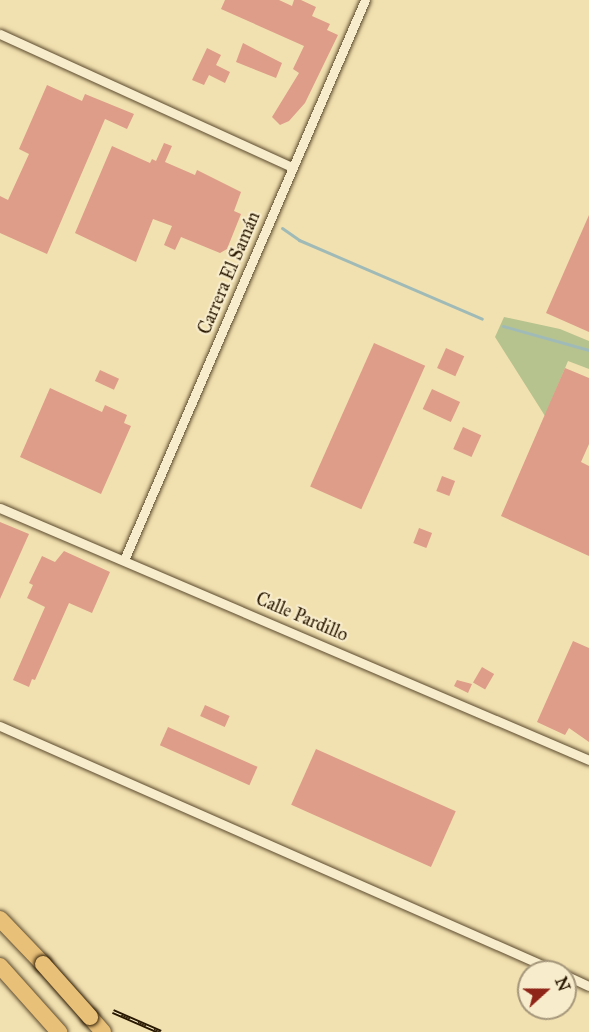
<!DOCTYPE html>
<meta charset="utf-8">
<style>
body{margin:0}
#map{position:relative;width:589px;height:1032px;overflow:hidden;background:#f2e1b0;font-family:"IM FELL Great Primer",serif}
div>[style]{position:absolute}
.green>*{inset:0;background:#b7c38e}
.stream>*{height:3px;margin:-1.5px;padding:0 1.5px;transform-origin:1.5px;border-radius:1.5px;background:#a0bbb7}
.building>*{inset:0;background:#dd9d89;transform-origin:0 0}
.roads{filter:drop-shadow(0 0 2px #5b4a2d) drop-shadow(0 0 2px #5b4a2d)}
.street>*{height:9px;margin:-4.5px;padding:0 4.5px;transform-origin:4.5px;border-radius:4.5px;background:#f7eccc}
.highway>*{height:16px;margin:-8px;padding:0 8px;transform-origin:8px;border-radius:8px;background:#e9c078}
.rail>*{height:5px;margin-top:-2.5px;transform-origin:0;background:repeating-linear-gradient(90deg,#f7eccc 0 9px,#291801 0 18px);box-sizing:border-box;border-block:2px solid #291801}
.bridges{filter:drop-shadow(0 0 2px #291801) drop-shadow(0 0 2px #291801)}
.highway-bridge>*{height:16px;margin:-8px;padding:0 8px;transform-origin:8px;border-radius:8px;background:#e9c078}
span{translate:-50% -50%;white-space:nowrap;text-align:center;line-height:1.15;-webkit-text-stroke:4.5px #f7eccc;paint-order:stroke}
.street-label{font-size:18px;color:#291801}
.north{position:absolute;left:517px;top:960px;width:60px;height:60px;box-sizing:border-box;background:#f7eccc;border:2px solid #a5977b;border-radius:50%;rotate:69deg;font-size:16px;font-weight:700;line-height:24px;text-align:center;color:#291801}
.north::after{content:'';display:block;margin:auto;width:21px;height:27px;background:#8f2418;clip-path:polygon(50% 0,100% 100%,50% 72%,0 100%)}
</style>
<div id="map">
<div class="green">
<div style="clip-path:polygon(504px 317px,560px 329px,589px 341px,589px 369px,568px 361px,545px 416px,495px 337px)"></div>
</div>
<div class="stream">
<div style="left:282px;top:228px;width:21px;rotate:35deg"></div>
<div style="left:299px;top:240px;width:199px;rotate:23.3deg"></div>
<div style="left:503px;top:326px;width:89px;rotate:15.6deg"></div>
</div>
<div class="building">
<div style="clip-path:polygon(225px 0,279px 0,292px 6px,294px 0,301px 0,316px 7px,312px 16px,330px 24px,327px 30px,338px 35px,305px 103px,289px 121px,280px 125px,272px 117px,299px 73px,293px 69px,304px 46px,221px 9px)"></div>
<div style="clip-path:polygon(243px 43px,282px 63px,276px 78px,236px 62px)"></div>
<div style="clip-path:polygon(207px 48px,221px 55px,216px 65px,230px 72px,225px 83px,209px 75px,204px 85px,192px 80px)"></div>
<div style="clip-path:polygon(47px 85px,82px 101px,85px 94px,134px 114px,127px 129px,105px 119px,47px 254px,0 233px,0 196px,8px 200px,29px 154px,19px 149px)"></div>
<div style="clip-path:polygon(164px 143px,172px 146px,165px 162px,195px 175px,197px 170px,241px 192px,234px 211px,241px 214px,227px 249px,220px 253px,181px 237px,175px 250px,164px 245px,172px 226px,153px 219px,136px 262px,75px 233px,112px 146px,150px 163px,152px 159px,156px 161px)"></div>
<div style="clip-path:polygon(589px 215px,589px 332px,546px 313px)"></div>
<div style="left:374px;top:343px;width:56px;height:157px;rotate:24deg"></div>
<div style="left:446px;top:348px;width:20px;height:22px;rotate:24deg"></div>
<div style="clip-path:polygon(565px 368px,589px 378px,589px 444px,581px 462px,589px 466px,589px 556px,501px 516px)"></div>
<div style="left:100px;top:370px;width:21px;height:12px;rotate:25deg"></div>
<div style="clip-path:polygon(50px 388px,102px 412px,105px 405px,127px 415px,124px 423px,131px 426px,101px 494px,20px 457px)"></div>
<div style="left:432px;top:389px;width:31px;height:22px;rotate:25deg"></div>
<div style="left:463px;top:427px;width:20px;height:24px;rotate:24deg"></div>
<div style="left:442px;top:476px;width:14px;height:16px;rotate:21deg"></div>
<div style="clip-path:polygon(0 522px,29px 534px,0 599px)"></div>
<div style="left:419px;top:528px;width:14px;height:16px;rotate:21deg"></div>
<div style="clip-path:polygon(64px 551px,110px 572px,92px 613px,69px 603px,35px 680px,32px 679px,29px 687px,13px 680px,45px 607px,27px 598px,33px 585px,29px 583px,42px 556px,55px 562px)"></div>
<div style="clip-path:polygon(573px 641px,589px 648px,589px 742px,569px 728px,565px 735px,537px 722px)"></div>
<div style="left:482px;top:667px;width:14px;height:18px;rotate:30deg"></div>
<div style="clip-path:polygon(457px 680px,472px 684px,468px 693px,454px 686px)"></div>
<div style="left:205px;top:705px;width:27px;height:12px;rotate:24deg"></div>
<div style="left:168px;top:727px;width:98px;height:20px;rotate:24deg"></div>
<div style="left:316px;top:749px;width:153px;height:61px;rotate:24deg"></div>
</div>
<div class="roads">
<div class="street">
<div style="left:0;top:34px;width:321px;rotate:24.5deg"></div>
<div style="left:0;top:508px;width:641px;rotate:23.16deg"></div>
<div style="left:124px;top:560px;width:610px;rotate:-66.72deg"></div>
<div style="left:0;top:726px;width:610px;rotate:23.79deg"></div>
<div style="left:565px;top:975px;width:26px;rotate:25deg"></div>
</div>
<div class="highway">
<div style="left:0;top:919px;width:62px;rotate:46.3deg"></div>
<div style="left:0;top:966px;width:89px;rotate:48.2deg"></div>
<div style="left:90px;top:1017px;width:20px;rotate:49deg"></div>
</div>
</div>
<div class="rail">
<div style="left:113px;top:1011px;width:52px;rotate:23.6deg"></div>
</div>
<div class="bridges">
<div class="highway-bridge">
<div style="left:43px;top:964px;width:71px;rotate:48.4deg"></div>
</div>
</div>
<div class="street-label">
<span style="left:229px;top:273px;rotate:-67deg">Carrera El Samán</span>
<span style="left:302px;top:617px;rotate:23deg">Calle Pardillo</span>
</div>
<div class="north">N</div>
</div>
